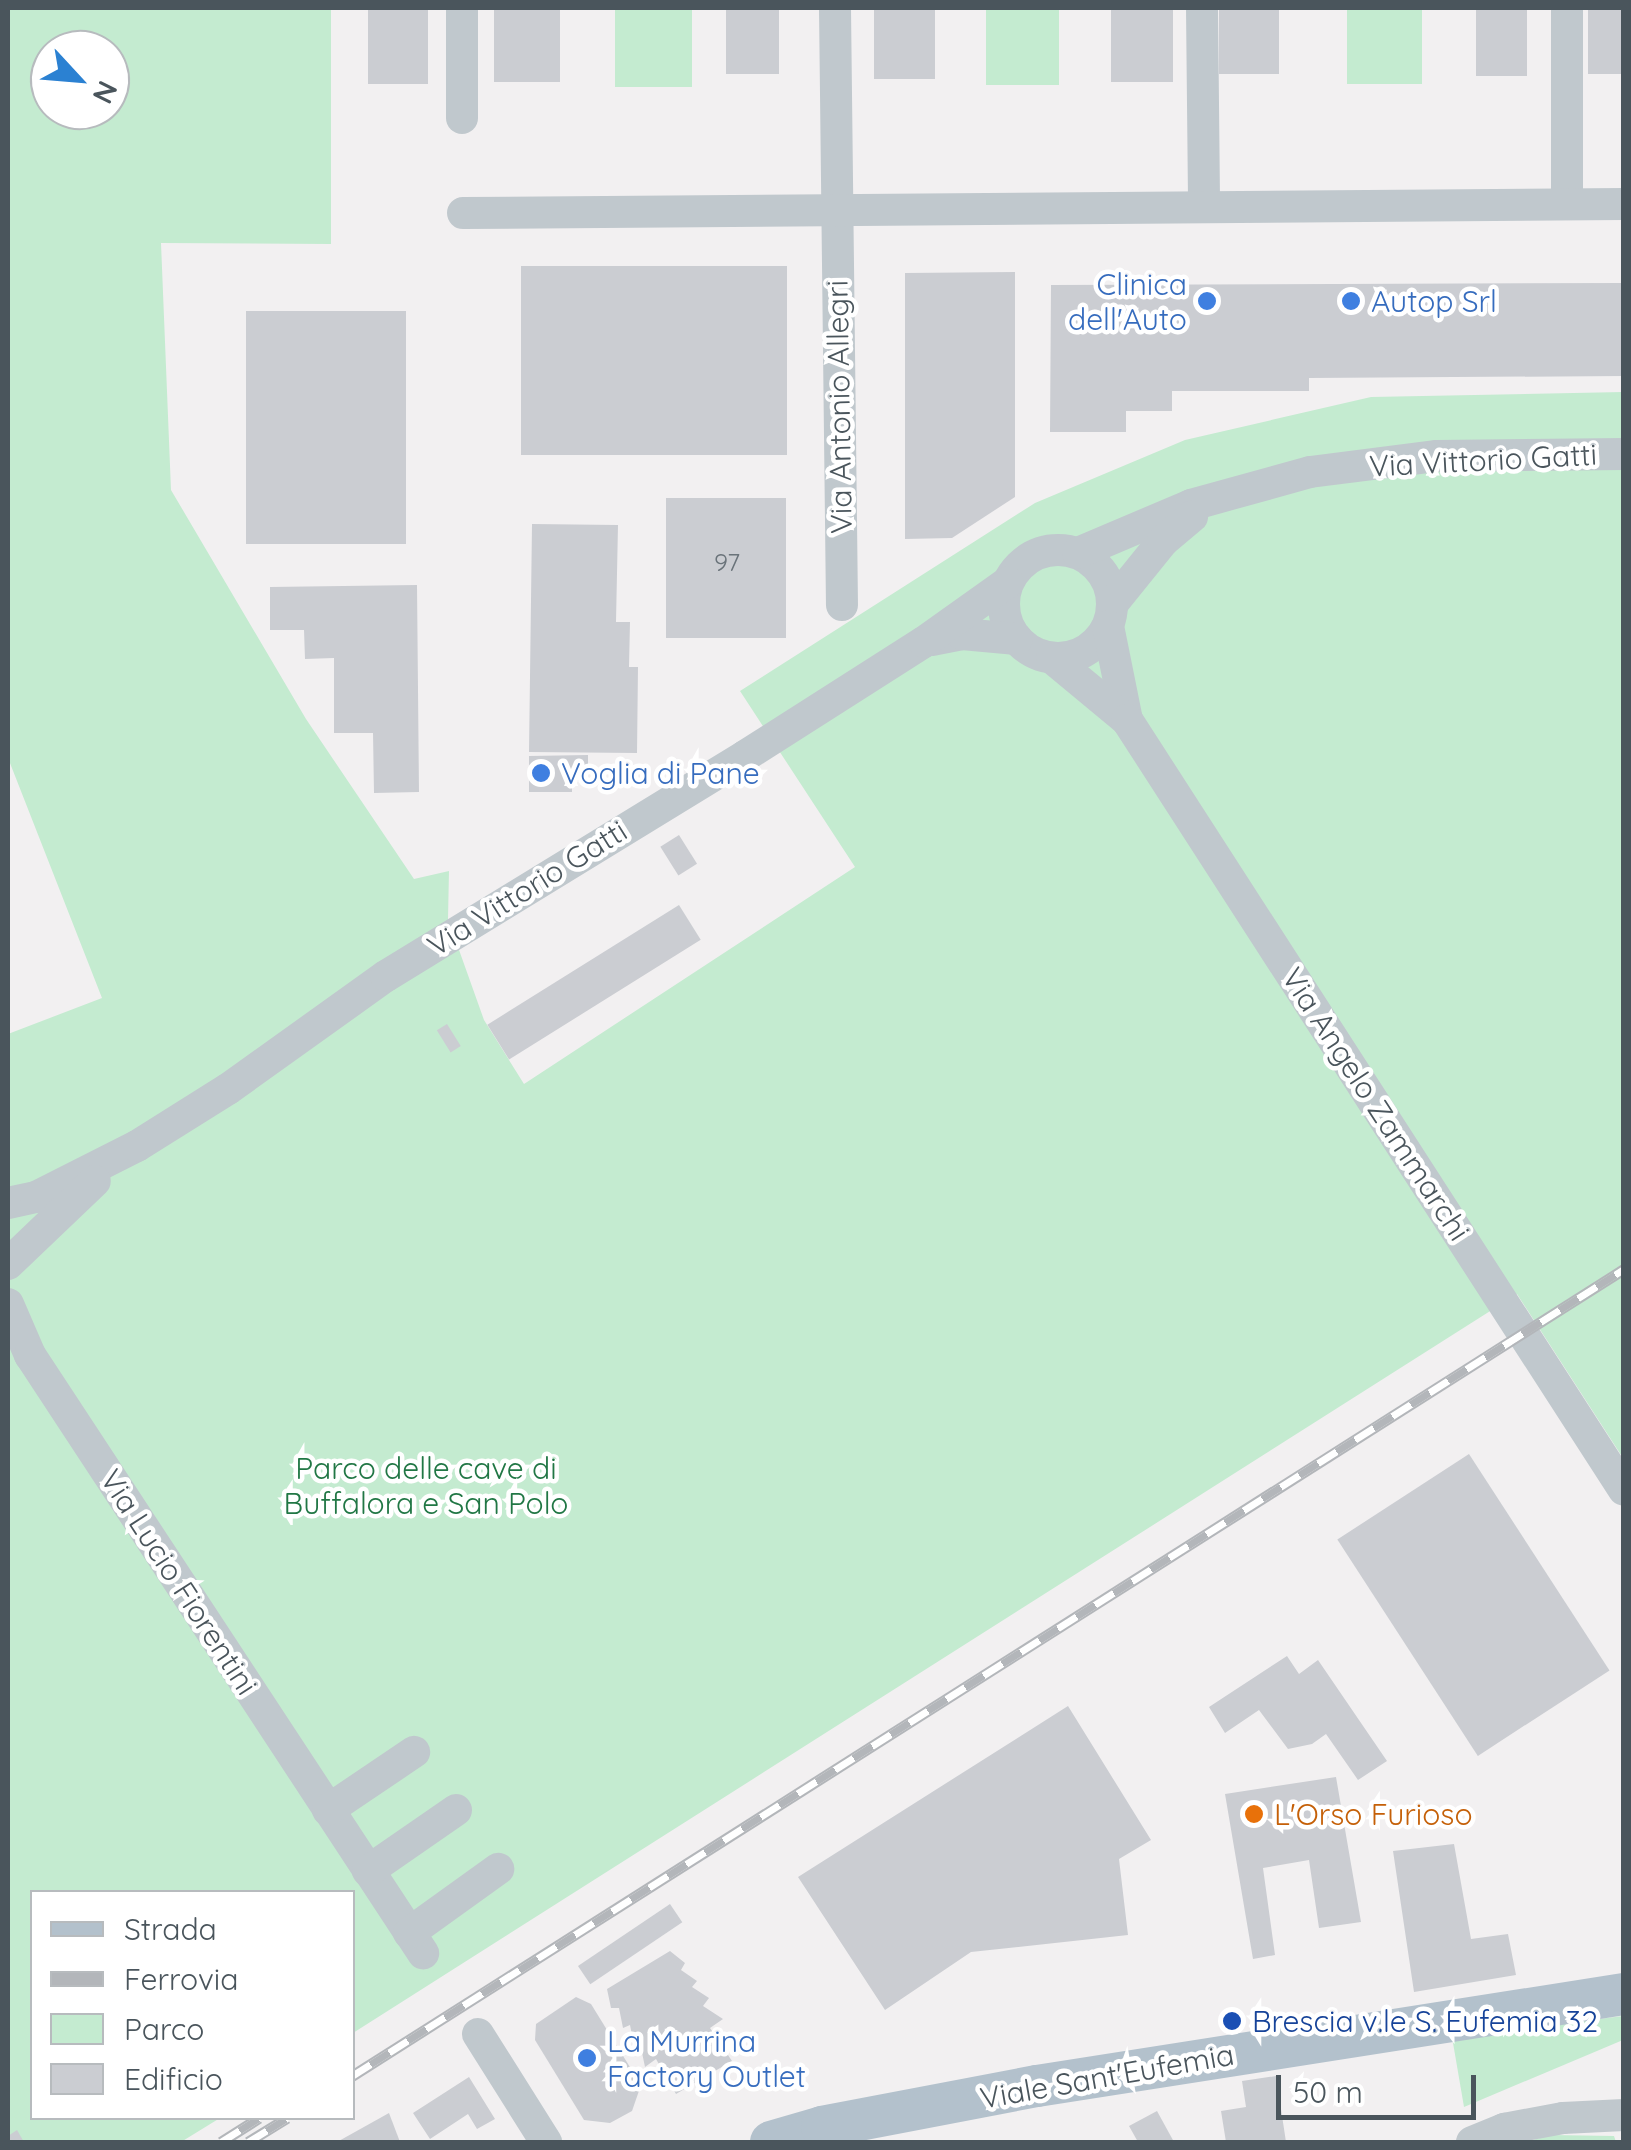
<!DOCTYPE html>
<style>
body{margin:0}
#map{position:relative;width:1631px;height:2150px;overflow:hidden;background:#f2f0f1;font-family:Quicksand,sans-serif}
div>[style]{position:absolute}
.green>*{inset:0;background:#c4ebd0;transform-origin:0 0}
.building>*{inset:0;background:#cbcdd2;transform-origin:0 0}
.minor>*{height:32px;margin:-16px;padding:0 16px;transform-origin:16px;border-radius:16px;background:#c0c8cd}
.minor>.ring{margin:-16px;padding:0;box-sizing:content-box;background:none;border:32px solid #c0c8cd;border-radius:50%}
.major>*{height:42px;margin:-21px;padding:0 21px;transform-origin:21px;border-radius:21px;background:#b3c1cc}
.rail>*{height:11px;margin-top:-5.5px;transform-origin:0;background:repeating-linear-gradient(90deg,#fff 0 22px,#b3b6ba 0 44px);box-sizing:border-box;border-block:2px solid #b3b6ba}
.dots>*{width:28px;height:28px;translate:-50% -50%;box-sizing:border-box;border:5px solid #fff;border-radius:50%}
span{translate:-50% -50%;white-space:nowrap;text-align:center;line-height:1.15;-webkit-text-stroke:9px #fff;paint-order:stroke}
.number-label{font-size:25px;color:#6a737a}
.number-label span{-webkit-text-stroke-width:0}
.shop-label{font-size:30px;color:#366cbe}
.right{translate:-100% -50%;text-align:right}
.left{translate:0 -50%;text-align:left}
.street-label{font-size:30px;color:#4a555c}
.park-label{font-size:30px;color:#217745}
.food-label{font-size:30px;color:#c56008}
.transit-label{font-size:30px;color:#164399}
.frame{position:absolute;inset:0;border:10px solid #4a555c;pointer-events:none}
.legend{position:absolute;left:30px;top:1890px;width:325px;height:230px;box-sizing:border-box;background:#fff;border:2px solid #b7bbbe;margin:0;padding:12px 18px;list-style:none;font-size:30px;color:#4a555c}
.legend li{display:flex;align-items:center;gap:20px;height:50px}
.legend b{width:50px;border:2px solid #b7bbbe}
.north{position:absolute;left:30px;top:30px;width:100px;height:100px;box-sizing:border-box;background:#fff;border:2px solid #b7bbbe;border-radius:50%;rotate:116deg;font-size:28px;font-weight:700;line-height:40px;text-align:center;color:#4a555c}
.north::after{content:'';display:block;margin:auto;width:35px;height:45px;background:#2b81d2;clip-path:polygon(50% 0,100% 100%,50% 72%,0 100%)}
.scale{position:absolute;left:1276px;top:2075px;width:200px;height:45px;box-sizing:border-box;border:5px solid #4a555c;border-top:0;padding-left:12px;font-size:30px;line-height:35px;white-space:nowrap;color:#4a555c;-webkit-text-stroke:8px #fff;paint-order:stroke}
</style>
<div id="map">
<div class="green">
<div style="clip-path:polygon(evenodd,8px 8px,331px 8px,331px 244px,161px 243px,171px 490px,306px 719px,414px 879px,449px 871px,448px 919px,484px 1020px,524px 1084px,855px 867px,740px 691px,1035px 503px,1185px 440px,1371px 397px,1623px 392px,1623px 1458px,1517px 1294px,353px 2033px,352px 1892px,32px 1892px,32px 2118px,220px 2118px,181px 2142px,8px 2142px,8px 1034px,102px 998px,8px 758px,8px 8px,50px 50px,110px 50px,110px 110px,50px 110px,50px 50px)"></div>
<div style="left:615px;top:8px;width:77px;height:79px"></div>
<div style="left:986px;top:8px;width:73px;height:77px"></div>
<div style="left:1347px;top:8px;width:75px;height:76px"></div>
<div style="clip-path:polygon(1623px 2016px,1623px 2040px,1464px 2107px,1452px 2037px)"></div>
<div style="clip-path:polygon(1551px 2135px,1614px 2136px,1616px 2142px,1525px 2142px)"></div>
</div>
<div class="building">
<div style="left:368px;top:8px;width:60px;height:76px"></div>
<div style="left:494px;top:8px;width:66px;height:74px"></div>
<div style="left:726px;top:8px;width:53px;height:66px"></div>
<div style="left:874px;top:8px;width:61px;height:71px"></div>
<div style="left:1111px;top:8px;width:62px;height:74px"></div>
<div style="left:1219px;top:8px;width:60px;height:66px"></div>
<div style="left:1476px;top:8px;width:51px;height:68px"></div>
<div style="left:1588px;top:8px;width:36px;height:66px"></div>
<div style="left:521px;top:266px;width:266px;height:189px"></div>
<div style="clip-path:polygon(1015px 272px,1015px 497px,952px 538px,905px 539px,905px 273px)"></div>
<div style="clip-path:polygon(1624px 283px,1624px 376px,1309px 378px,1309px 391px,1172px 391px,1172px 411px,1126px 411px,1126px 432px,1050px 432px,1051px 285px)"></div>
<div style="left:406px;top:311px;width:233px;height:160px;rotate:90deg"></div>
<div style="left:666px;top:498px;width:120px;height:140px"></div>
<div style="clip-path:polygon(532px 524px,618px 525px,616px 622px,630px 622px,629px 667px,638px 667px,637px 753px,529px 752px)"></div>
<div style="clip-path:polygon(417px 585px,419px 792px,374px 793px,373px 733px,334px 733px,334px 658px,305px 659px,304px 630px,270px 630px,270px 587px)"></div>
<div style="clip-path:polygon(588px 755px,588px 781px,572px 781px,572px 792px,529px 792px,529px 756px)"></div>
<div style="left:679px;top:835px;width:34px;height:22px;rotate:58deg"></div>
<div style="left:679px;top:905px;width:41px;height:226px;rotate:58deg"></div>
<div style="left:447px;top:1024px;width:26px;height:12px;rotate:58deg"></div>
<div style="left:1469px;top:1454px;width:258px;height:157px;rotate:57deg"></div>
<div style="clip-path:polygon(1287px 1656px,1299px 1674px,1318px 1660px,1387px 1761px,1358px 1780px,1326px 1734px,1312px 1744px,1288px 1749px,1259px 1710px,1225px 1733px,1209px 1707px)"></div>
<div style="clip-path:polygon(1068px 1706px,1151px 1840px,1119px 1859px,1128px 1935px,971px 1952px,885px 2010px,798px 1877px)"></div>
<div style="clip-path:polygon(1336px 1777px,1361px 1922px,1319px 1928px,1309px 1860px,1263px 1868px,1275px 1955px,1253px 1959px,1225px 1794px)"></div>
<div style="clip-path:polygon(1454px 1844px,1471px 1939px,1508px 1934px,1516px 1975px,1414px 1992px,1393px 1851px)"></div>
<div style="left:670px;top:1904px;width:22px;height:111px;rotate:56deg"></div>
<div style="clip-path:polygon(670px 1951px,685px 1963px,681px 1970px,697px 1981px,692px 1987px,709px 1998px,703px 2006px,723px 2019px,710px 2028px,732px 2061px,676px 2094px,656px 2059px,645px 2067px,640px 2043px,634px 2045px,630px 2025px,623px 2028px,619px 2008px,611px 2008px,607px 1989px)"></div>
<div style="clip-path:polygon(576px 1997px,591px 2004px,641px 2085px,632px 2111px,610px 2123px,584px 2120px,535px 2040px,536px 2024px)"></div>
<div style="clip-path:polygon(1276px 2076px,1286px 2142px,1226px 2142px,1221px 2111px,1246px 2107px,1242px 2081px)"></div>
<div style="clip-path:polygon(469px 2077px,495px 2119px,477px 2129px,468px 2114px,430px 2139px,413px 2113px)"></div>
<div style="clip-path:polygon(1157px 2111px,1174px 2142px,1138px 2142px,1129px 2126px)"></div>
<div style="clip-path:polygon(389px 2113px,400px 2142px,337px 2142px)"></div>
<div style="clip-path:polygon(17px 2130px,24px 2142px,8px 2142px,8px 2136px)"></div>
</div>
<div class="minor">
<div style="left:462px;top:8px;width:110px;rotate:90deg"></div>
<div style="left:835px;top:8px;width:597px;rotate:89.33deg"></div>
<div style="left:1202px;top:8px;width:199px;rotate:89.4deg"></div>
<div style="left:1567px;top:204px;width:196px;rotate:-90deg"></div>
<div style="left:463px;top:213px;width:1161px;rotate:-0.44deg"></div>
<div class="ring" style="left:1004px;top:550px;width:76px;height:76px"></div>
<div style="left:1078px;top:553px;width:123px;rotate:-23deg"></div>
<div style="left:1191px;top:505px;width:123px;rotate:-15.5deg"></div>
<div style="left:1310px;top:472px;width:128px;rotate:-7.2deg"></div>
<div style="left:1437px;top:456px;width:187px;rotate:-0.6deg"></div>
<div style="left:1113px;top:603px;width:80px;rotate:-51.1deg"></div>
<div style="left:1163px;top:541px;width:38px;rotate:-40deg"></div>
<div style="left:1108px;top:626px;width:96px;rotate:78.6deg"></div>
<div style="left:932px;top:640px;width:31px;rotate:-11deg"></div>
<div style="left:962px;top:634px;width:55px;rotate:5.2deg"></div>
<div style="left:1052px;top:658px;width:97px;rotate:39.6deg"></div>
<div style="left:1127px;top:720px;width:916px;rotate:57.16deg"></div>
<div style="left:8px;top:1203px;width:29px;rotate:-12deg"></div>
<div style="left:36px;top:1197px;width:113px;rotate:-26.8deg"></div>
<div style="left:137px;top:1146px;width:107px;rotate:-32.1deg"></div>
<div style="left:228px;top:1089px;width:194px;rotate:-35.6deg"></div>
<div style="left:386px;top:976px;width:421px;rotate:-31.5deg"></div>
<div style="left:745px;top:756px;width:212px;rotate:-32.5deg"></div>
<div style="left:924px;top:642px;width:103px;rotate:-35.5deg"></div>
<div style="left:8px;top:1264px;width:120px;rotate:-43.7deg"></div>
<div style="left:8px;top:1304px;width:56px;rotate:66.7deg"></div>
<div style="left:30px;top:1355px;width:716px;rotate:56.69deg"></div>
<div style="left:328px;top:1810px;width:104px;rotate:-34deg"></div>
<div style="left:368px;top:1871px;width:107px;rotate:-34.7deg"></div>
<div style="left:409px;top:1933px;width:110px;rotate:-35.7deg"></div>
<div style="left:478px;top:2034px;width:128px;rotate:57.8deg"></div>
<div style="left:1472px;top:2142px;width:35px;rotate:-22deg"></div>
<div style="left:1504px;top:2129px;width:60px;rotate:-10.6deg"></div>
<div style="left:1563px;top:2118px;width:61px;rotate:-2.8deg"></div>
</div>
<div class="major">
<div style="left:771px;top:2142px;width:53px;rotate:-16.4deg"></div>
<div style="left:822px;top:2127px;width:219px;rotate:-10.8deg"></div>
<div style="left:1037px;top:2086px;width:594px;rotate:-8.91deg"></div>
</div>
<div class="rail">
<div style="left:352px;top:2076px;width:1506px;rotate:-32.39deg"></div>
<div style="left:221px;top:2142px;width:45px;rotate:-32.3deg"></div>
<div style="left:248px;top:2142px;width:46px;rotate:-31.6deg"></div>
</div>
<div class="dots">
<div style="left:1207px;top:301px;background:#3f7fe0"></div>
<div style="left:1351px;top:301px;background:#3f7fe0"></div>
<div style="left:541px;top:773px;background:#3f7fe0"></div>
<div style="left:1254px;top:1814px;background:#e8710a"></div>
<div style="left:1232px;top:2021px;background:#1a4fb4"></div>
<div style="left:587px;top:2058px;background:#3f7fe0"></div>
</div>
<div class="number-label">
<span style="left:727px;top:562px">97</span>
</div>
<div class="shop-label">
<span class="right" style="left:1187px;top:301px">Clinica<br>dell'Auto</span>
<span class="left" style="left:1371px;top:301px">Autop Srl</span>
<span class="left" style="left:561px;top:773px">Voglia di Pane</span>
<span class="left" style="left:607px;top:2058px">La Murrina<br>Factory Outlet</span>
</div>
<div class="street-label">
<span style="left:839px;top:407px;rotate:-91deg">Via Antonio Allegri</span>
<span style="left:1483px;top:460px;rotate:-3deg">Via Vittorio Gatti</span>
<span style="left:527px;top:888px;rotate:-32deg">Via Vittorio Gatti</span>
<span style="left:1376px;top:1104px;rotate:57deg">Via Angelo Zammarchi</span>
<span style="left:179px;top:1582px;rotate:57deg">Via Lucio Fiorentini</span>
<span style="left:1107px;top:2076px;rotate:-10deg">Viale Sant'Eufemia</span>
</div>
<div class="park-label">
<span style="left:426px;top:1485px">Parco delle cave di<br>Buffalora e San Polo</span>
</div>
<div class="food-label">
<span class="left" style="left:1274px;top:1814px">L'Orso Furioso</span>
</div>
<div class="transit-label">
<span class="left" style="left:1252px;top:2021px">Brescia v.le S. Eufemia 32</span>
</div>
<div class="frame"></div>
<ul class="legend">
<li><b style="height:12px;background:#b3c1cc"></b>Strada</li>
<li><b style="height:12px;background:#b3b6ba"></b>Ferrovia</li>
<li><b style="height:28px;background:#c4ebd0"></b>Parco</li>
<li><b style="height:28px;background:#cbcdd2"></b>Edificio</li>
</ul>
<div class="north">N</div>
<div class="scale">50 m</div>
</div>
